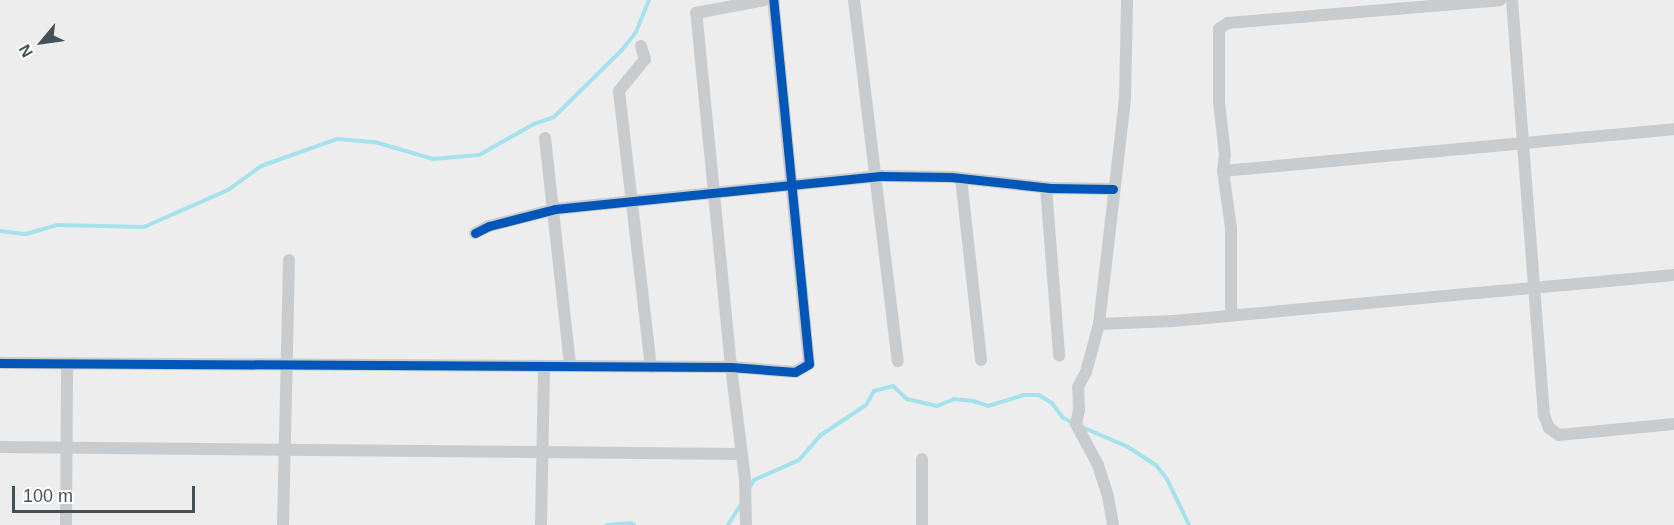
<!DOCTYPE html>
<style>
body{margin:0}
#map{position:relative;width:1674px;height:525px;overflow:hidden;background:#eeeded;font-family:Helvetica,sans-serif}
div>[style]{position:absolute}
.stream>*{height:4px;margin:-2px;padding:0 2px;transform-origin:2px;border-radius:2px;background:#a4e2ed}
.street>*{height:12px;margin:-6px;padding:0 6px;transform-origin:6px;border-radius:6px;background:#c9ccce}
.cycleway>*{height:9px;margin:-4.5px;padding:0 4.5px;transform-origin:4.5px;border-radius:4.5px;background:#0057b8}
span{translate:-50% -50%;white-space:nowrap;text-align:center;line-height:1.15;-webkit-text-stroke:6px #fff;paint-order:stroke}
.north{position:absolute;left:12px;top:12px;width:60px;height:60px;-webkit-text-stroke:4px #fff;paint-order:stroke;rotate:241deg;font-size:16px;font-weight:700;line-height:24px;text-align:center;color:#445159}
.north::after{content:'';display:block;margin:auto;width:21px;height:27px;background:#445159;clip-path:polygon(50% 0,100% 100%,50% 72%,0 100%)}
.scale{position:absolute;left:12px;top:486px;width:183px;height:27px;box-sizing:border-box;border:3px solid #445159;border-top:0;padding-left:8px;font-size:18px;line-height:21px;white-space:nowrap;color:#445159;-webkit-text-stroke:4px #fff;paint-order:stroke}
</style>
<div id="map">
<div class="stream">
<div style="left:0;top:231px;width:26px;rotate:7deg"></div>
<div style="left:26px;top:234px;width:32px;rotate:-16deg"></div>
<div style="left:57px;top:225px;width:87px;rotate:1.3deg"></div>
<div style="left:144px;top:227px;width:92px;rotate:-23.8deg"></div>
<div style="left:228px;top:190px;width:41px;rotate:-36deg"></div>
<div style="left:261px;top:166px;width:81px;rotate:-19.6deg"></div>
<div style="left:337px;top:139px;width:38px;rotate:5deg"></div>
<div style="left:375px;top:142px;width:60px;rotate:16.3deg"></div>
<div style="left:433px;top:159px;width:46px;rotate:-5deg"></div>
<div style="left:479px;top:155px;width:63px;rotate:-29.4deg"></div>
<div style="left:534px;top:124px;width:21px;rotate:-19deg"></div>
<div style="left:554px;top:117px;width:95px;rotate:-44.6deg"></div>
<div style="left:622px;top:50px;width:23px;rotate:-52deg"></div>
<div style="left:636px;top:32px;width:35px;rotate:-68deg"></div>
<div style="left:1082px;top:427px;width:50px;rotate:23.5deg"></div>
<div style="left:1128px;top:447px;width:33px;rotate:33deg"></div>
<div style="left:1156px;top:465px;width:18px;rotate:52deg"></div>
<div style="left:1167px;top:479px;width:51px;rotate:64.4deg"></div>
<div style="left:749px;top:488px;width:9px;rotate:-58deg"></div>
<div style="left:754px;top:480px;width:49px;rotate:-24deg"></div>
<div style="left:799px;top:460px;width:33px;rotate:-49deg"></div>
<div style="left:821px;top:435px;width:54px;rotate:-33.7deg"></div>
<div style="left:866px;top:405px;width:16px;rotate:-60deg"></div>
<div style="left:874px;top:391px;width:20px;rotate:-15deg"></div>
<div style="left:893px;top:386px;width:19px;rotate:43deg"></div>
<div style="left:907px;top:399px;width:31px;rotate:13deg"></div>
<div style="left:937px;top:406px;width:18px;rotate:-22deg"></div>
<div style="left:954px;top:399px;width:19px;rotate:6deg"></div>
<div style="left:973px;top:401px;width:16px;rotate:18deg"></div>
<div style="left:988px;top:406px;width:37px;rotate:-17deg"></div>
<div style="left:1023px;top:395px;width:16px"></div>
<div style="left:1039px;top:395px;width:15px;rotate:32deg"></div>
<div style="left:1052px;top:403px;width:17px;rotate:54deg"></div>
<div style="left:1062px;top:417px;width:13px;rotate:29deg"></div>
<div style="left:607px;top:525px;width:24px;rotate:-5deg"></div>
<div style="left:631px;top:523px;width:4px;rotate:34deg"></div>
<div style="left:728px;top:525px;width:26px;rotate:-58deg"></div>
</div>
<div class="street">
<div style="left:854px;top:0;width:364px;rotate:83.1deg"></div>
<div style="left:1512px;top:0;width:416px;rotate:85.6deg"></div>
<div style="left:1544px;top:415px;width:14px;rotate:69deg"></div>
<div style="left:1549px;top:428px;width:12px;rotate:35deg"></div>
<div style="left:1559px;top:435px;width:116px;rotate:-5.5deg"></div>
<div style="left:641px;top:46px;width:14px;rotate:73deg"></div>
<div style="left:645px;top:59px;width:41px;rotate:129.1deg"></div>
<div style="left:619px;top:91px;width:278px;rotate:83.4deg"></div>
<div style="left:545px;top:138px;width:229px;rotate:83.7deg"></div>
<div style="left:1223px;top:171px;width:453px;rotate:-5.3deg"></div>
<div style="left:961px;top:178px;width:183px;rotate:83.7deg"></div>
<div style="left:1046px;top:188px;width:168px;rotate:85.5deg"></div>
<div style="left:475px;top:233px;width:16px;rotate:-27deg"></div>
<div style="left:489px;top:226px;width:68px;rotate:-14.4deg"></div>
<div style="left:555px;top:209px;width:329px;rotate:-5.8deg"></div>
<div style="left:882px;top:176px;width:69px;rotate:0.8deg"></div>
<div style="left:951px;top:177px;width:100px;rotate:6.3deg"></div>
<div style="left:1050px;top:188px;width:63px;rotate:0.9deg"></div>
<div style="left:1231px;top:315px;width:87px;rotate:-90deg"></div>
<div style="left:1231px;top:228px;width:58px;rotate:-98deg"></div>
<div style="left:1223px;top:171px;width:16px;rotate:-83deg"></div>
<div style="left:1225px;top:155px;width:53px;rotate:-96.5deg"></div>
<div style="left:1219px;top:102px;width:73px;rotate:-90deg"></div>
<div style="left:1219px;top:29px;width:11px;rotate:-34deg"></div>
<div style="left:1228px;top:23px;width:273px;rotate:-4.8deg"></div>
<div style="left:1099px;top:324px;width:74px;rotate:-2.3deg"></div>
<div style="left:1173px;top:321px;width:503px;rotate:-5.25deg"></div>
<div style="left:0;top:363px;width:731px;rotate:0.31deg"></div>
<div style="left:731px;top:367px;width:64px;rotate:4.5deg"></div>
<div style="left:795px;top:372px;width:16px;rotate:-30deg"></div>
<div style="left:809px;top:364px;width:366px;rotate:-95.6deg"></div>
<div style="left:0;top:447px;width:742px;rotate:0.54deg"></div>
<div style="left:66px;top:525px;width:161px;rotate:-89.6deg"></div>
<div style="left:283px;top:525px;width:265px;rotate:-88.7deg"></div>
<div style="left:541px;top:525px;width:159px;rotate:-88.9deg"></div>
<div style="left:746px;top:525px;width:46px;rotate:-91.2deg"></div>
<div style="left:745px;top:479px;width:113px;rotate:-97.1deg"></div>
<div style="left:731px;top:367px;width:356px;rotate:-95.6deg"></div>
<div style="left:696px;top:13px;width:69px;rotate:-10.8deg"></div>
<div style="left:922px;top:525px;width:66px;rotate:-90deg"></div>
<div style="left:1113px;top:525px;width:29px;rotate:-100deg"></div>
<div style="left:1108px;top:496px;width:33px;rotate:-108deg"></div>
<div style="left:1098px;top:465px;width:47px;rotate:-118.2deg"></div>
<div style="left:1076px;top:424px;width:14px;rotate:-78deg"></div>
<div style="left:1079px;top:410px;width:23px;rotate:-92deg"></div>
<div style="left:1078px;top:387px;width:17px;rotate:-62deg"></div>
<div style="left:1086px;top:372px;width:50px;rotate:-74.8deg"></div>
<div style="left:1099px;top:324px;width:226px;rotate:-83.4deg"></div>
<div style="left:1125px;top:99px;width:99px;rotate:-88.8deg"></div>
</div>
<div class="cycleway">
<div style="left:475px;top:233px;width:16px;rotate:-27deg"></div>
<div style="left:489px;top:226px;width:68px;rotate:-14.4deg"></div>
<div style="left:555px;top:209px;width:329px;rotate:-5.8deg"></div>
<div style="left:882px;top:176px;width:69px;rotate:0.8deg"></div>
<div style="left:951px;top:177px;width:100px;rotate:6.3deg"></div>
<div style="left:1050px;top:188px;width:63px;rotate:0.9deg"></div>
<div style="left:0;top:363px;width:731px;rotate:0.31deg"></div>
<div style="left:731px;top:367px;width:64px;rotate:4.5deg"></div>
<div style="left:795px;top:372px;width:16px;rotate:-30deg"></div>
<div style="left:809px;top:364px;width:366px;rotate:-95.6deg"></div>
</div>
<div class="north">N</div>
<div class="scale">100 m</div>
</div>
